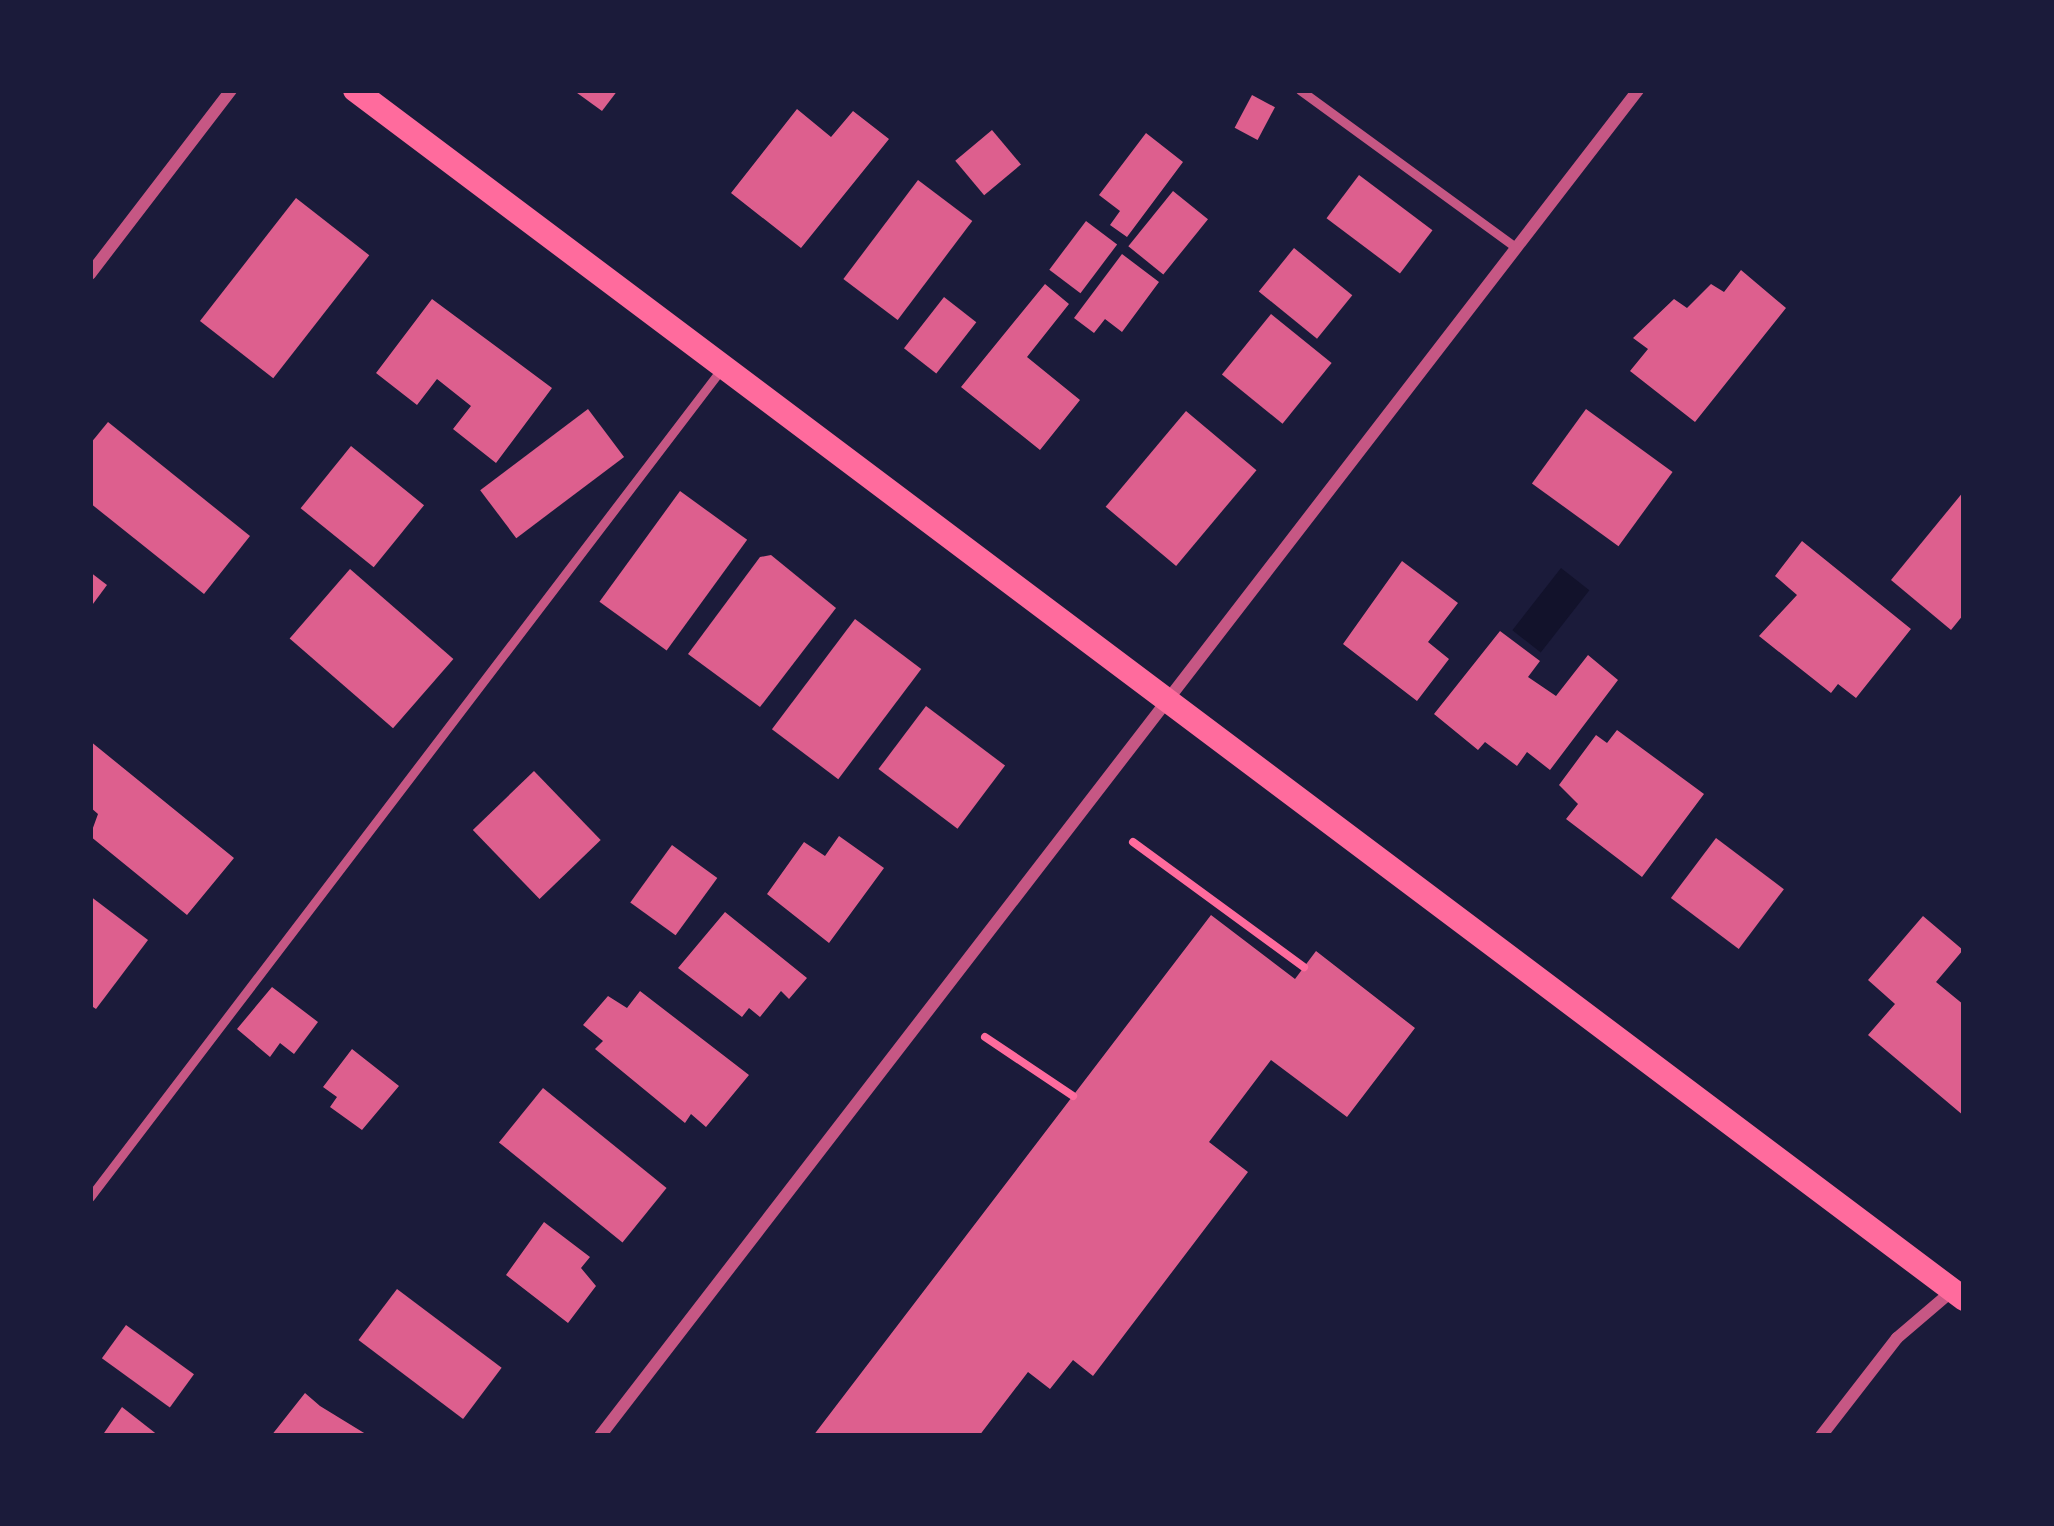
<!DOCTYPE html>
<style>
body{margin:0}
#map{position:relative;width:2054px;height:1526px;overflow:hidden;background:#1b1b3a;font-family:"Noto Sans",sans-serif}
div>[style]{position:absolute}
.water>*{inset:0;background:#12122b;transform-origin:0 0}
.building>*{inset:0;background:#dd5f8e;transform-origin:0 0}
.path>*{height:8px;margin:-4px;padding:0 4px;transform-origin:4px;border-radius:4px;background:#ff6b9d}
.service>*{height:9px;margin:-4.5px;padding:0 4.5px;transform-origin:4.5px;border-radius:4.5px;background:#c65784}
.minor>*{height:12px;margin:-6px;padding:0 6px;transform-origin:6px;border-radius:6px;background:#c65784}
.secondary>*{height:24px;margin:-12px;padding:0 12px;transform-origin:12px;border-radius:12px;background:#ff6b9d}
span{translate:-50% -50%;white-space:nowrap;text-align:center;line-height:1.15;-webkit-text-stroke:12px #1b1b3a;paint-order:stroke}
.frame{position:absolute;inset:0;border:93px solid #1b1b3a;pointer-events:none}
</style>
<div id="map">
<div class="water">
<div style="left:1561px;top:568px;width:36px;height:79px;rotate:38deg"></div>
</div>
<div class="building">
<div style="clip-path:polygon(573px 90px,618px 90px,602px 111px)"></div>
<div style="left:1252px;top:95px;width:26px;height:37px;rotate:28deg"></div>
<div style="clip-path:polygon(797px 109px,831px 137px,853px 111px,889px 139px,801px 248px,731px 193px)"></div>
<div style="left:992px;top:130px;width:45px;height:48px;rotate:50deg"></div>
<div style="clip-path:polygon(1146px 133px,1183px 162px,1127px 237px,1110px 225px,1120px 211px,1099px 195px)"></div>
<div style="left:1359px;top:175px;width:92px;height:54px;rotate:37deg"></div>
<div style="left:918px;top:180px;width:68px;height:124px;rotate:37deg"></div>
<div style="left:1173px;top:191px;width:45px;height:71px;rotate:39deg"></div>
<div style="left:296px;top:198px;width:93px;height:156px;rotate:38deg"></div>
<div style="left:1086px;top:221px;width:39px;height:61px;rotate:37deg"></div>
<div style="left:1294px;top:248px;width:75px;height:56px;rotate:39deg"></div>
<div style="clip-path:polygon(1122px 254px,1159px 282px,1122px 332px,1105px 319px,1094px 333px,1074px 318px)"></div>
<div style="clip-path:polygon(1741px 270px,1786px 308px,1695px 422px,1630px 371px,1648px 349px,1633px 338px,1674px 299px,1687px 308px,1711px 284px,1724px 292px)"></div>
<div style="clip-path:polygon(1045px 284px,1069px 304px,1027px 357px,1080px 400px,1040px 450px,961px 387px)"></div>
<div style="left:944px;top:297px;width:41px;height:65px;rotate:38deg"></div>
<div style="clip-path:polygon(432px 299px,552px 388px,496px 463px,453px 429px,471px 406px,437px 379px,417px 405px,376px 373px)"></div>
<div style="left:1271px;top:314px;width:78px;height:78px;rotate:39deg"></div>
<div style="left:588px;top:409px;width:60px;height:135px;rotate:53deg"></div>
<div style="left:1586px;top:409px;width:107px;height:92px;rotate:36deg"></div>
<div style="left:1186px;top:411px;width:92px;height:125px;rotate:40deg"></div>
<div style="clip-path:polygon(108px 422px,250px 536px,204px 594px,90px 503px,90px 444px)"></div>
<div style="left:351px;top:446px;width:94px;height:80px;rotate:39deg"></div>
<div style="left:680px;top:491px;width:83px;height:137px;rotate:36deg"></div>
<div style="clip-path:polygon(1964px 491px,1964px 614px,1951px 630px,1891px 580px)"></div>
<div style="clip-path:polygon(1802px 541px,1911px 629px,1856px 698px,1838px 684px,1831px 693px,1759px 636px,1797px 595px,1775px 576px)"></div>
<div style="clip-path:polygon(771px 555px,836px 608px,760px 707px,688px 654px,760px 557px)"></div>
<div style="clip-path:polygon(1402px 561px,1458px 603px,1428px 642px,1449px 659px,1417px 701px,1343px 644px)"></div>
<div style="left:350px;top:569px;width:137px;height:92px;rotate:41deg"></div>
<div style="clip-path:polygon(90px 572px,107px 585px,90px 608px)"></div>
<div style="left:855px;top:619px;width:83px;height:138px;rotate:37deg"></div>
<div style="clip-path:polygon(1500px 631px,1540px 661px,1528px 677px,1556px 696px,1588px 655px,1618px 680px,1550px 770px,1527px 752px,1517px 766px,1485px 742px,1478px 750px,1434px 714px)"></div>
<div style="left:926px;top:706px;width:99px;height:79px;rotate:37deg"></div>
<div style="clip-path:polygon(1617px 730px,1704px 794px,1642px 877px,1566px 819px,1578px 804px,1559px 785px,1596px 735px,1607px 743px)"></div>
<div style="clip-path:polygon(90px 741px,234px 858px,187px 915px,90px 836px,98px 814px,90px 807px)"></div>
<div style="left:534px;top:771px;width:96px;height:85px;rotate:46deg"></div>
<div style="clip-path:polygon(839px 836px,884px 868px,829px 943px,767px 894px,804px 842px,825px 856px)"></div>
<div style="left:1716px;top:838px;width:85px;height:75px;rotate:37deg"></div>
<div style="left:672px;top:845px;width:56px;height:71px;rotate:36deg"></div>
<div style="clip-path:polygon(90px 896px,148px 940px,96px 1009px,90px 1005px)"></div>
<div style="clip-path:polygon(725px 912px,807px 978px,789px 999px,781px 991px,760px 1017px,749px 1008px,742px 1017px,678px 968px)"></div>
<div style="clip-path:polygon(1211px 915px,1295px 979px,1316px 951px,1415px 1028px,1347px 1117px,1271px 1060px,1209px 1142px,1248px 1172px,1093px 1376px,1073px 1360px,1050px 1389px,1028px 1372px,979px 1436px,813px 1436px)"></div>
<div style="clip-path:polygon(1923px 916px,1963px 950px,1936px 982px,1964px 1005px,1964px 1116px,1868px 1035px,1895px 1004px,1868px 980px)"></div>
<div style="clip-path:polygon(272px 987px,318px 1022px,294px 1054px,280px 1043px,270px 1057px,237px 1029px)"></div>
<div style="clip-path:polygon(640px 991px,749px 1075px,706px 1127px,691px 1114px,685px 1123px,595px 1049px,603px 1041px,583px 1025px,608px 996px,627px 1008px)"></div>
<div style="clip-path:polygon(352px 1049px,399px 1086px,362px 1130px,330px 1107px,337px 1097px,323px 1087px)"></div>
<div style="left:543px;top:1088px;width:159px;height:70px;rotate:39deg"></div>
<div style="clip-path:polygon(544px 1222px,590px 1257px,581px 1268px,596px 1286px,568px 1323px,506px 1275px)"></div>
<div style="left:397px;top:1289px;width:131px;height:64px;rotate:37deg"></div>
<div style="left:126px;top:1325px;width:84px;height:41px;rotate:36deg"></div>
<div style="clip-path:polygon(305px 1393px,320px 1406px,369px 1436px,271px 1436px)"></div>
<div style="clip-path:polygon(122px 1407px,159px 1436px,102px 1436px)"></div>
</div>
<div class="path">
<div style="left:1133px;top:842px;width:212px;rotate:36.2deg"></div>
<div style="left:985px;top:1037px;width:106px;rotate:33.8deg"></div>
</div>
<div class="service">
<div style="left:1300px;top:90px;width:268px;rotate:36.1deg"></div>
<div style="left:90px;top:1197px;width:1044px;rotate:-52.67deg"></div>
</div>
<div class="minor">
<div style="left:90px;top:274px;width:232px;rotate:-52.5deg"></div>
<div style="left:600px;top:1436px;width:1700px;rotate:-52.36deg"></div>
<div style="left:1821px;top:1436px;width:124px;rotate:-52.2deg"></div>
<div style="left:1897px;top:1338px;width:72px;rotate:-40.5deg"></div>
</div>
<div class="secondary">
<div style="left:355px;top:90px;width:2013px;rotate:36.92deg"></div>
</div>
<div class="frame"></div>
</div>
